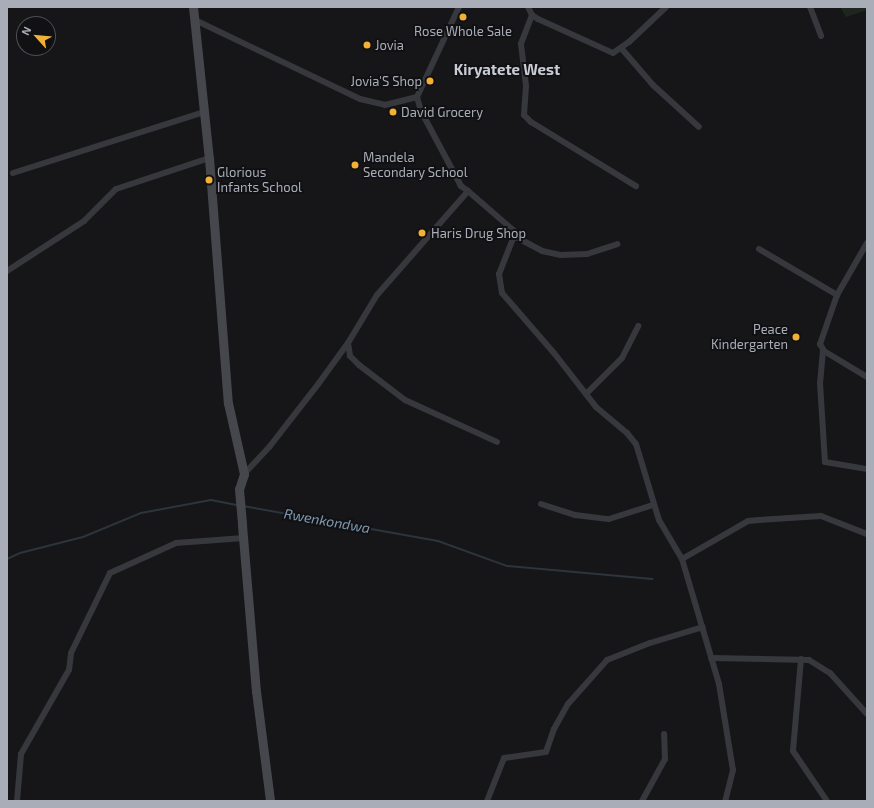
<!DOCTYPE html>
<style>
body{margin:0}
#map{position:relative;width:874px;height:808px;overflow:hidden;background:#161618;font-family:"Exo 2",sans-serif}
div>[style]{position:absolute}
.green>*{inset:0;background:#1e261f}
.stream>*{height:2px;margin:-1px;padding:0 1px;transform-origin:1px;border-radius:1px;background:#2c353c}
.street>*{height:6px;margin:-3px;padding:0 3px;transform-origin:3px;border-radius:3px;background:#37383d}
.secondary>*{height:9px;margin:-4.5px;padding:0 4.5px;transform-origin:4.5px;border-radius:4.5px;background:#45474d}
.dots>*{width:11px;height:11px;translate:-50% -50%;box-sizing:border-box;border:2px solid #111113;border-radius:50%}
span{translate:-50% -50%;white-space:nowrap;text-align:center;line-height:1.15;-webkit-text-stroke:4px #111113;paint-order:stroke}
.poi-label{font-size:13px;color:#a8adb8}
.left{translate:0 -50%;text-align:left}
.right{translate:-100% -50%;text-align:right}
.water-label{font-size:14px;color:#7f9bb3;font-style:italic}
.quarter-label{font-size:15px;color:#c9ccd4;font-weight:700}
.frame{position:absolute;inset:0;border:8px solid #a8adb8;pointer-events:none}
.north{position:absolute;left:16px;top:16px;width:40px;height:40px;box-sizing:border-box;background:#111113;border:1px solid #4d4f55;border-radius:50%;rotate:297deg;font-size:11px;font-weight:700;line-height:16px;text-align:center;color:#a8adb8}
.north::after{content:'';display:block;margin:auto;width:14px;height:18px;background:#f2b134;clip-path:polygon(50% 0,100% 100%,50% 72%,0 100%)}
</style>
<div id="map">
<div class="green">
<div style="clip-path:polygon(840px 7px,867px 7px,867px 10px,846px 17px)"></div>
</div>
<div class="stream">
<div style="left:243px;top:506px;width:198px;rotate:10.2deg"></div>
<div style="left:438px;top:541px;width:73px;rotate:19.9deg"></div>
<div style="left:507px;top:566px;width:146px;rotate:5.1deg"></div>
<div style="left:7px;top:559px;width:14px;rotate:-25deg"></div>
<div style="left:20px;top:553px;width:65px;rotate:-14.3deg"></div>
<div style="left:83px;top:537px;width:63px;rotate:-22.5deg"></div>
<div style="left:141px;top:513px;width:71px;rotate:-10.5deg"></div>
<div style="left:211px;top:500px;width:26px;rotate:11deg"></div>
</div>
<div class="street">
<div style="left:528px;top:7px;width:9px;rotate:63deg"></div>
<div style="left:532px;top:15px;width:7px;rotate:34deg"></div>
<div style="left:538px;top:19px;width:82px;rotate:24.4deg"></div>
<div style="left:613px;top:53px;width:19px;rotate:-35deg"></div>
<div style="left:629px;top:42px;width:51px;rotate:-43.4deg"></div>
<div style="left:810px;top:7px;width:31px;rotate:69deg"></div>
<div style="left:532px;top:15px;width:31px;rotate:111deg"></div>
<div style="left:521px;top:44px;width:42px;rotate:83.2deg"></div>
<div style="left:526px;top:86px;width:29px;rotate:94deg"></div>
<div style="left:524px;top:115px;width:10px;rotate:45deg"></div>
<div style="left:531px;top:122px;width:123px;rotate:31.4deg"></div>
<div style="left:195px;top:20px;width:183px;rotate:25.6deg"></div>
<div style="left:360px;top:99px;width:26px;rotate:13deg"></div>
<div style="left:385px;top:105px;width:33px;rotate:-14deg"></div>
<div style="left:622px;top:49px;width:48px;rotate:49.3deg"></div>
<div style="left:653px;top:85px;width:62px;rotate:42.4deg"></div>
<div style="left:13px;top:173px;width:201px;rotate:-17.7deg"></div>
<div style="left:468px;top:191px;width:60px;rotate:40.9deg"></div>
<div style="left:513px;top:230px;width:6px;rotate:81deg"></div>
<div style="left:514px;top:236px;width:41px;rotate:111.5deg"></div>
<div style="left:499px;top:274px;width:19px;rotate:81deg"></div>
<div style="left:502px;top:293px;width:79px;rotate:49.1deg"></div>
<div style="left:554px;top:353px;width:68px;rotate:52.1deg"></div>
<div style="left:596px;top:407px;width:40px;rotate:40deg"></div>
<div style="left:627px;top:433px;width:14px;rotate:51deg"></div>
<div style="left:636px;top:444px;width:79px;rotate:73.2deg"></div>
<div style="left:659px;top:520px;width:45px;rotate:59.5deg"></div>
<div style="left:682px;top:559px;width:130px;rotate:73.5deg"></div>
<div style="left:719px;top:684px;width:87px;rotate:80.8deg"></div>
<div style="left:733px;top:770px;width:32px;rotate:104deg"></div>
<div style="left:514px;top:236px;width:32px;rotate:28deg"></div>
<div style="left:542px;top:251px;width:19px;rotate:12deg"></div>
<div style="left:561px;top:255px;width:26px;rotate:-2deg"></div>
<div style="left:587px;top:254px;width:32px;rotate:-18deg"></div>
<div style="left:867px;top:243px;width:60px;rotate:120deg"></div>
<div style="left:837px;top:295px;width:52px;rotate:109.1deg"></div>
<div style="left:820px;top:344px;width:8px;rotate:60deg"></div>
<div style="left:824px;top:351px;width:50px;rotate:31.2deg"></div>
<div style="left:759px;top:249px;width:91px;rotate:30.5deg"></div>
<div style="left:7px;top:271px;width:92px;rotate:-33deg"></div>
<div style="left:84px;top:221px;width:45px;rotate:-45deg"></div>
<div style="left:116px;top:189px;width:98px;rotate:-18.4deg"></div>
<div style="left:348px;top:343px;width:13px;rotate:81deg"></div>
<div style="left:350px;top:356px;width:13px;rotate:45deg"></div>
<div style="left:359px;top:365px;width:58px;rotate:37.3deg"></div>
<div style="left:405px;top:400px;width:101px;rotate:24.5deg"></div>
<div style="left:823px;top:350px;width:33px;rotate:95deg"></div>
<div style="left:820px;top:383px;width:79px;rotate:86.4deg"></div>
<div style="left:825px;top:462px;width:43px;rotate:9.5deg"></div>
<div style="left:586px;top:394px;width:51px;rotate:-45deg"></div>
<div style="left:622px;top:358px;width:36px;rotate:-63deg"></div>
<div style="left:244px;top:474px;width:38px;rotate:-47deg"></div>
<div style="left:270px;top:446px;width:80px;rotate:-52.1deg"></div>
<div style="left:319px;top:383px;width:49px;rotate:-54.1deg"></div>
<div style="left:348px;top:343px;width:56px;rotate:-58.9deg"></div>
<div style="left:377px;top:295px;width:138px;rotate:-48.8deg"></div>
<div style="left:468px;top:191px;width:9px;rotate:-144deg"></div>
<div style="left:461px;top:186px;width:85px;rotate:-118.1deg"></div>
<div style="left:421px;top:111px;width:15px;rotate:-106deg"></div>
<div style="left:417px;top:97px;width:99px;rotate:-65deg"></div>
<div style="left:541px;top:504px;width:36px;rotate:18deg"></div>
<div style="left:575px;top:515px;width:34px;rotate:7deg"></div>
<div style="left:609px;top:519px;width:46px;rotate:-17.7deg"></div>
<div style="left:682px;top:559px;width:76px;rotate:-29.9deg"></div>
<div style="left:748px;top:521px;width:11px;rotate:-5deg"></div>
<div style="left:759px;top:520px;width:62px;rotate:-3.7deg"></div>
<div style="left:821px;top:516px;width:49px;rotate:21.4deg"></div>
<div style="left:711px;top:658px;width:98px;rotate:1.2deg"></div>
<div style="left:809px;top:660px;width:25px;rotate:32deg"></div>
<div style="left:830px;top:673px;width:55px;rotate:47.9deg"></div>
<div style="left:801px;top:659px;width:92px;rotate:95deg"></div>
<div style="left:793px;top:751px;width:60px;rotate:55.8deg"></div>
<div style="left:17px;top:801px;width:47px;rotate:-85.1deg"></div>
<div style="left:21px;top:754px;width:97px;rotate:-60.3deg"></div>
<div style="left:69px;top:670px;width:17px;rotate:-83deg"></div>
<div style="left:71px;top:653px;width:89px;rotate:-64deg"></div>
<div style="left:110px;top:573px;width:72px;rotate:-24.4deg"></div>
<div style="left:176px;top:543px;width:68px;rotate:-4.2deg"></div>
<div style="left:487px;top:801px;width:46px;rotate:-68.4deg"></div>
<div style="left:504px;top:758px;width:42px;rotate:-8.1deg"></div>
<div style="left:546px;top:752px;width:24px;rotate:-71deg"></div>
<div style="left:554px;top:729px;width:29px;rotate:-61deg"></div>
<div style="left:568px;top:704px;width:59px;rotate:-48.4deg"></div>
<div style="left:607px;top:660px;width:46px;rotate:-21.6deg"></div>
<div style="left:650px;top:643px;width:55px;rotate:-16.8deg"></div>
<div style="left:642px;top:801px;width:48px;rotate:-61.3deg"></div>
<div style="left:665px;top:759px;width:25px;rotate:-92deg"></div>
</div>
<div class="secondary">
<div style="left:193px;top:7px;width:152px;rotate:84deg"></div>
<div style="left:209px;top:158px;width:246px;rotate:85.6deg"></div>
<div style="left:228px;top:403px;width:73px;rotate:77.3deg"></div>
<div style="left:244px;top:474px;width:16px;rotate:108deg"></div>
<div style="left:239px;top:489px;width:36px;rotate:85deg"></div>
<div style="left:242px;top:525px;width:167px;rotate:85.2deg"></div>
<div style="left:256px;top:691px;width:111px;rotate:82.7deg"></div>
</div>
<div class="dots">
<div style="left:463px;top:17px;background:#f2b134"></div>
<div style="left:367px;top:45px;background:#f2b134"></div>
<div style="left:430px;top:81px;background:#f2b134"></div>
<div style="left:393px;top:112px;background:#f2b134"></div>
<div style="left:355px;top:165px;background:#f2b134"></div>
<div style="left:209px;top:180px;background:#f2b134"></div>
<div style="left:422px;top:233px;background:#f2b134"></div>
<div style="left:796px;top:337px;background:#f2b134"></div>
</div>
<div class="poi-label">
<span style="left:463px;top:31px">Rose Whole Sale</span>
<span class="left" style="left:375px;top:45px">Jovia</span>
<span class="right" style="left:422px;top:81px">Jovia'S Shop</span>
<span class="left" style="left:401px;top:112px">David Grocery</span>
<span class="left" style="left:363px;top:165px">Mandela<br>Secondary School</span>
<span class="left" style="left:217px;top:180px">Glorious<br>Infants School</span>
<span class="left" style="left:431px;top:233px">Haris Drug Shop</span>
<span class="right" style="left:788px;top:337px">Peace<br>Kindergarten</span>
</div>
<div class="water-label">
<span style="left:327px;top:521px;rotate:10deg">Rwenkondwa</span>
</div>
<div class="quarter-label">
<span style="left:507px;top:70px">Kiryatete West</span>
</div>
<div class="frame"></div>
<div class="north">N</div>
</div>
